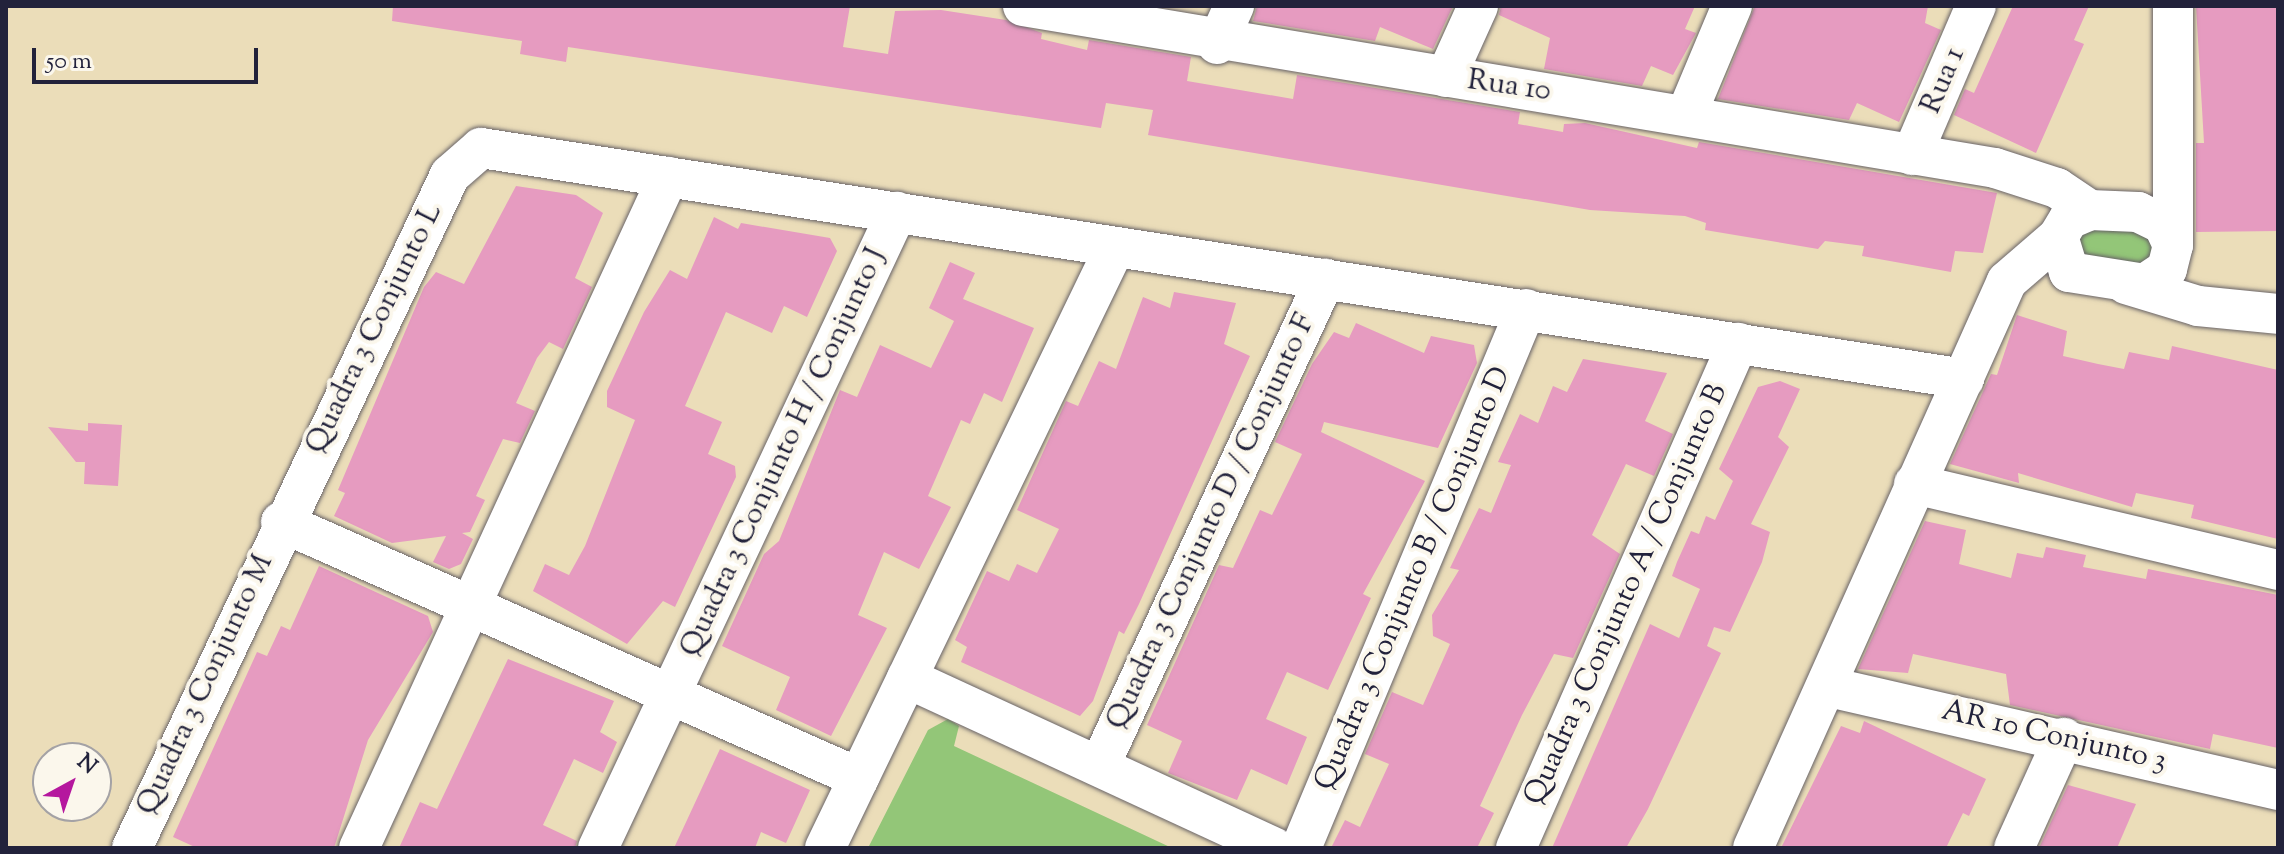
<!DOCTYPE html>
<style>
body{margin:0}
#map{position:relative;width:2284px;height:854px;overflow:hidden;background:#ebddb9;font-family:"Sorts Mill Goudy",serif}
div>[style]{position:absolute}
.green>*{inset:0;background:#93c678}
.building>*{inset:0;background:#e69bc0}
.roads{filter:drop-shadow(0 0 2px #686367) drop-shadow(0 0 2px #686367)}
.minor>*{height:40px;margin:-20px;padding:0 20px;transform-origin:20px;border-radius:20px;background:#fff}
span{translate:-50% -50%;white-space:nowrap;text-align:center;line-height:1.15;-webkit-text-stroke:8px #fbf7ec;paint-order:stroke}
.street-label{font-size:30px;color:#22223b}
.frame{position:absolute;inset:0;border:8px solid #22223b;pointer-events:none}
.north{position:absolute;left:32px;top:742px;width:80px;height:80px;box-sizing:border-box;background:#fbf7ec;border:2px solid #a4a2a5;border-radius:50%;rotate:40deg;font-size:22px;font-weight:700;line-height:32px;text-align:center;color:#22223b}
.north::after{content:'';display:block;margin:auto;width:28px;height:36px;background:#b5179e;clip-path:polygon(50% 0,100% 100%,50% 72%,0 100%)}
.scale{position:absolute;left:32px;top:48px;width:226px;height:36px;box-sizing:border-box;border:4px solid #22223b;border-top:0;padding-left:10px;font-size:24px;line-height:28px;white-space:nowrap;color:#22223b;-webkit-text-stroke:6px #fbf7ec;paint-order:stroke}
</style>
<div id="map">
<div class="green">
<div style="clip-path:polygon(2137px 216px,2156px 254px,2140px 265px,2085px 262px,2071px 227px)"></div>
<div style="clip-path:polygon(948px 719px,959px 726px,954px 746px,1172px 848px,868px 848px,928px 730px)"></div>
</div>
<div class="building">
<div style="clip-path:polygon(393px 6px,850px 6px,843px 47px,888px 54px,895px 11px,941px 10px,1006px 20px,1042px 33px,1041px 39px,1087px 50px,1089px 40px,1191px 57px,1187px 81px,1293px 99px,1297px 75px,1520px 112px,1518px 124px,1563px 132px,1564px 124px,1585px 123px,1697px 148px,1699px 142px,1997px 193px,1983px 253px,1955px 251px,1951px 272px,1862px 256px,1864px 246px,1825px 241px,1818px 249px,1705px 230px,1706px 223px,1685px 216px,1590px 210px,1148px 135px,1153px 110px,1106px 103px,1101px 128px,568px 47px,566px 62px,520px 54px,522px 41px,392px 21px)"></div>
<div style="clip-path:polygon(1257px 6px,1453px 6px,1433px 49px,1380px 27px,1375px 41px,1253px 21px)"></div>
<div style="clip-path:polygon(1501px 6px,1695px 6px,1685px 29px,1696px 33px,1673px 75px,1651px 66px,1642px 86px,1544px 69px,1550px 38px,1499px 15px)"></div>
<div style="clip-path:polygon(1755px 6px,1928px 6px,1925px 23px,1941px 30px,1899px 122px,1857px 103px,1849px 120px,1718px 99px)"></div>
<div style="clip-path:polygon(2013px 6px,2089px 6px,2074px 40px,2084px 44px,2036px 153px,1954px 115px,1965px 89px,1974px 93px)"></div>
<div style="clip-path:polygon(2196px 6px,2278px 6px,2278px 231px,2196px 232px,2196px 143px,2204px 143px)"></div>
<div style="clip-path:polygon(516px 186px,576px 195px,603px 213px,575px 278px,592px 287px,563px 349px,549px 342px,537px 358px,516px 403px,535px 411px,520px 443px,503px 439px,476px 496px,485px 500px,470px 532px,462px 533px,473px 539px,461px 564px,449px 569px,433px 562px,446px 536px,392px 543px,334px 516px,345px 493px,338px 490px,424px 287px,436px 272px,464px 284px)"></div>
<div style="clip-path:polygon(714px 217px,738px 229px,741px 223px,830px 238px,837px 251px,807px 317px,784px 306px,772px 333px,726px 312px,685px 406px,722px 422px,708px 454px,735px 466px,736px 477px,675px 607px,663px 601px,627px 644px,533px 591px,545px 564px,569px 575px,585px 546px,635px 420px,607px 407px,607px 391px,644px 312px,670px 270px,687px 279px)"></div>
<div style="clip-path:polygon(950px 262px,975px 273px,963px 299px,1034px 328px,1002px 402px,984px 393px,970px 424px,961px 420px,928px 496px,951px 507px,919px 569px,884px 552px,858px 615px,887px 628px,831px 736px,776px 710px,790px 677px,722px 646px,764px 554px,779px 541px,840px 390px,857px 397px,880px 345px,931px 368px,954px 321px,929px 308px)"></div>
<div style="clip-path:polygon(1174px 292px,1236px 303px,1224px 344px,1250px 356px,1139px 604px,1124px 634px,1119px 631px,1093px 701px,1080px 716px,961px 662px,967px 647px,955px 640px,987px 571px,1009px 581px,1017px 564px,1037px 573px,1059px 529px,1017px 510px,1066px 401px,1078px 406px,1099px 361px,1116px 369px,1143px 297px,1170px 308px)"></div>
<div style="clip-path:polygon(2017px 315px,2067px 331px,2063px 356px,2098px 364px,2124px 369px,2129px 352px,2169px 360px,2172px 346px,2278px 370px,2278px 539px,2191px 518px,2194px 505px,2136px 493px,2132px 507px,2018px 473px,2019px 483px,1950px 464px,1991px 374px,1997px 375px)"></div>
<div style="clip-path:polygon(1356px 323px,1424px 353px,1431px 336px,1474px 345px,1477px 363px,1438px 448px,1324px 422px,1321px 432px,1425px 481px,1363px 594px,1371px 598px,1328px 690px,1287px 672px,1266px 719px,1307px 737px,1287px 785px,1251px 769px,1237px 800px,1168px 773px,1182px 741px,1147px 725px,1219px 565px,1233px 568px,1260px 510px,1272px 515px,1302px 454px,1275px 442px,1312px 364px,1334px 332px,1349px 338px)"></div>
<div style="clip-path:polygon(1583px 359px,1667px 373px,1645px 421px,1673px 434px,1654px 476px,1626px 464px,1592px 535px,1620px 554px,1573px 658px,1554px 654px,1522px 715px,1480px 806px,1494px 813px,1477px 848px,1331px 848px,1345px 820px,1360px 827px,1389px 764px,1365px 754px,1392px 692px,1423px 705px,1450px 644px,1433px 636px,1432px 615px,1459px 570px,1450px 568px,1479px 508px,1491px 513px,1511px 465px,1498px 462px,1520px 414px,1538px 423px,1553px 386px,1567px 392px)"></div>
<div style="clip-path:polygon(1780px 381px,1800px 389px,1778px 437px,1789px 447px,1751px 524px,1770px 532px,1762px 562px,1730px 632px,1714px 627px,1707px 646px,1721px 653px,1648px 809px,1626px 848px,1552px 848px,1650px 624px,1679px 638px,1700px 589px,1672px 576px,1677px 562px,1691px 531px,1699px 534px,1706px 516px,1715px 520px,1733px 481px,1719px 469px,1758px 387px)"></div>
<div style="clip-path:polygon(88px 423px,122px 425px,118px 486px,84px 484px,85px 462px,76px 462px,48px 427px,88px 431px)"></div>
<div style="clip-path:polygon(1925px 521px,1966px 530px,1959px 564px,2011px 578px,2017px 553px,2043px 558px,2046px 547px,2086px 555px,2083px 567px,2146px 579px,2148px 569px,2278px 595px,2278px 748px,2213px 734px,2210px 749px,2010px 705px,2006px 674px,1913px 654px,1908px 673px,1858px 669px)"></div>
<div style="clip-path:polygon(319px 566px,428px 616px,433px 632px,368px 740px,334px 848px,197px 848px,173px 837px,257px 652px,267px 656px,281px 626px,290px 630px)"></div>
<div style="clip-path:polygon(508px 659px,614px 701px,600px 732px,617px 742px,603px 773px,574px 759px,543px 825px,577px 841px,575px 848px,399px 848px,420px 802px,437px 809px)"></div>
<div style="clip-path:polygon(1864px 721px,1986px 779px,1969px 816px,1963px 813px,1946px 848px,1781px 848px,1841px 726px,1860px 733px)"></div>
<div style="clip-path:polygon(720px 749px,810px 790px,786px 843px,761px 832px,755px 848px,674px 848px)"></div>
<div style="clip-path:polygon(2068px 785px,2136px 804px,2117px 848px,2039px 848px)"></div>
</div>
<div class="roads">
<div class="minor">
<div style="left:1023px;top:6px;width:985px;rotate:9.46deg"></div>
<div style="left:1995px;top:168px;width:65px;rotate:17.9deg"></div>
<div style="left:2057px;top:188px;width:40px;rotate:34deg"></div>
<div style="left:1217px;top:44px;width:42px;rotate:-65.9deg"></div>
<div style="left:1446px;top:77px;width:78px;rotate:-65.7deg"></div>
<div style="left:1687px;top:113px;width:116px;rotate:-67.2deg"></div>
<div style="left:1912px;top:155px;width:162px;rotate:-66.8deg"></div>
<div style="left:2090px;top:210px;width:48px;rotate:2.4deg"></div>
<div style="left:2138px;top:212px;width:28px;rotate:26deg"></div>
<div style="left:2163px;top:224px;width:23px;rotate:65deg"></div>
<div style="left:2173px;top:245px;width:25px;rotate:104deg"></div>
<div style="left:2167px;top:269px;width:27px;rotate:146deg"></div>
<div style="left:2145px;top:284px;width:77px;rotate:-171deg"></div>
<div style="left:2069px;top:272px;width:37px;rotate:-107deg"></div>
<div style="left:2058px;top:237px;width:21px;rotate:-59deg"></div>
<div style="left:2069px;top:219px;width:23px;rotate:-23deg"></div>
<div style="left:2173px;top:245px;width:239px;rotate:-90deg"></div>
<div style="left:2126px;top:284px;width:75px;rotate:17deg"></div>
<div style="left:2198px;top:306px;width:80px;rotate:5.7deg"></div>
<div style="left:1914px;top:484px;width:374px;rotate:13.3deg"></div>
<div style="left:281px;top:522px;width:632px;rotate:23.89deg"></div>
<div style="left:907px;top:678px;width:405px;rotate:24.8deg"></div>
<div style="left:1829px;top:687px;width:461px;rotate:12.9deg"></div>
<div style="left:1100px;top:765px;width:536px;rotate:-65.16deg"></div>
<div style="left:132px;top:848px;width:744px;rotate:-64.71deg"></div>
<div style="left:450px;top:175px;width:41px;rotate:-41.1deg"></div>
<div style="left:481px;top:148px;width:1501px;rotate:8.85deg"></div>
<div style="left:359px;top:848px;width:739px;rotate:-65.27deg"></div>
<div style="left:598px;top:848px;width:703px;rotate:-64.82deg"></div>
<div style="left:825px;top:848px;width:667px;rotate:-64.24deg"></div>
<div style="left:1301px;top:848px;width:584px;rotate:-67.34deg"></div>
<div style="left:1516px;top:848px;width:552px;rotate:-66.27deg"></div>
<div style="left:1753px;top:848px;width:621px;rotate:-65.87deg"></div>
<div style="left:2007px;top:281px;width:67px;rotate:-40.8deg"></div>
<div style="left:2014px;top:848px;width:121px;rotate:-65.6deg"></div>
</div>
</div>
<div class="street-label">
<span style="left:1944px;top:81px;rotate:-67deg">Rua 1</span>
<span style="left:1509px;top:87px;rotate:8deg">Rua 10</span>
<span style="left:375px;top:329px;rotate:-64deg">Quadra 3 Conjunto L</span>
<span style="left:784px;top:453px;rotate:-65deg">Quadra 3 Conjunto H / Conjunto J</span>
<span style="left:1212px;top:522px;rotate:-65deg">Quadra 3 Conjunto D / Conjunto F</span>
<span style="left:1414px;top:579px;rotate:-67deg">Quadra 3 Conjunto B / Conjunto D</span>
<span style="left:1627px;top:595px;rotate:-66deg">Quadra 3 Conjunto A / Conjunto B</span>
<span style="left:206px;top:685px;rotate:-65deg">Quadra 3 Conjunto M</span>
<span style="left:2054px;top:737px;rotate:13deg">AR 10 Conjunto 3</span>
</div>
<div class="frame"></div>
<div class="north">N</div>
<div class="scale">50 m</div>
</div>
